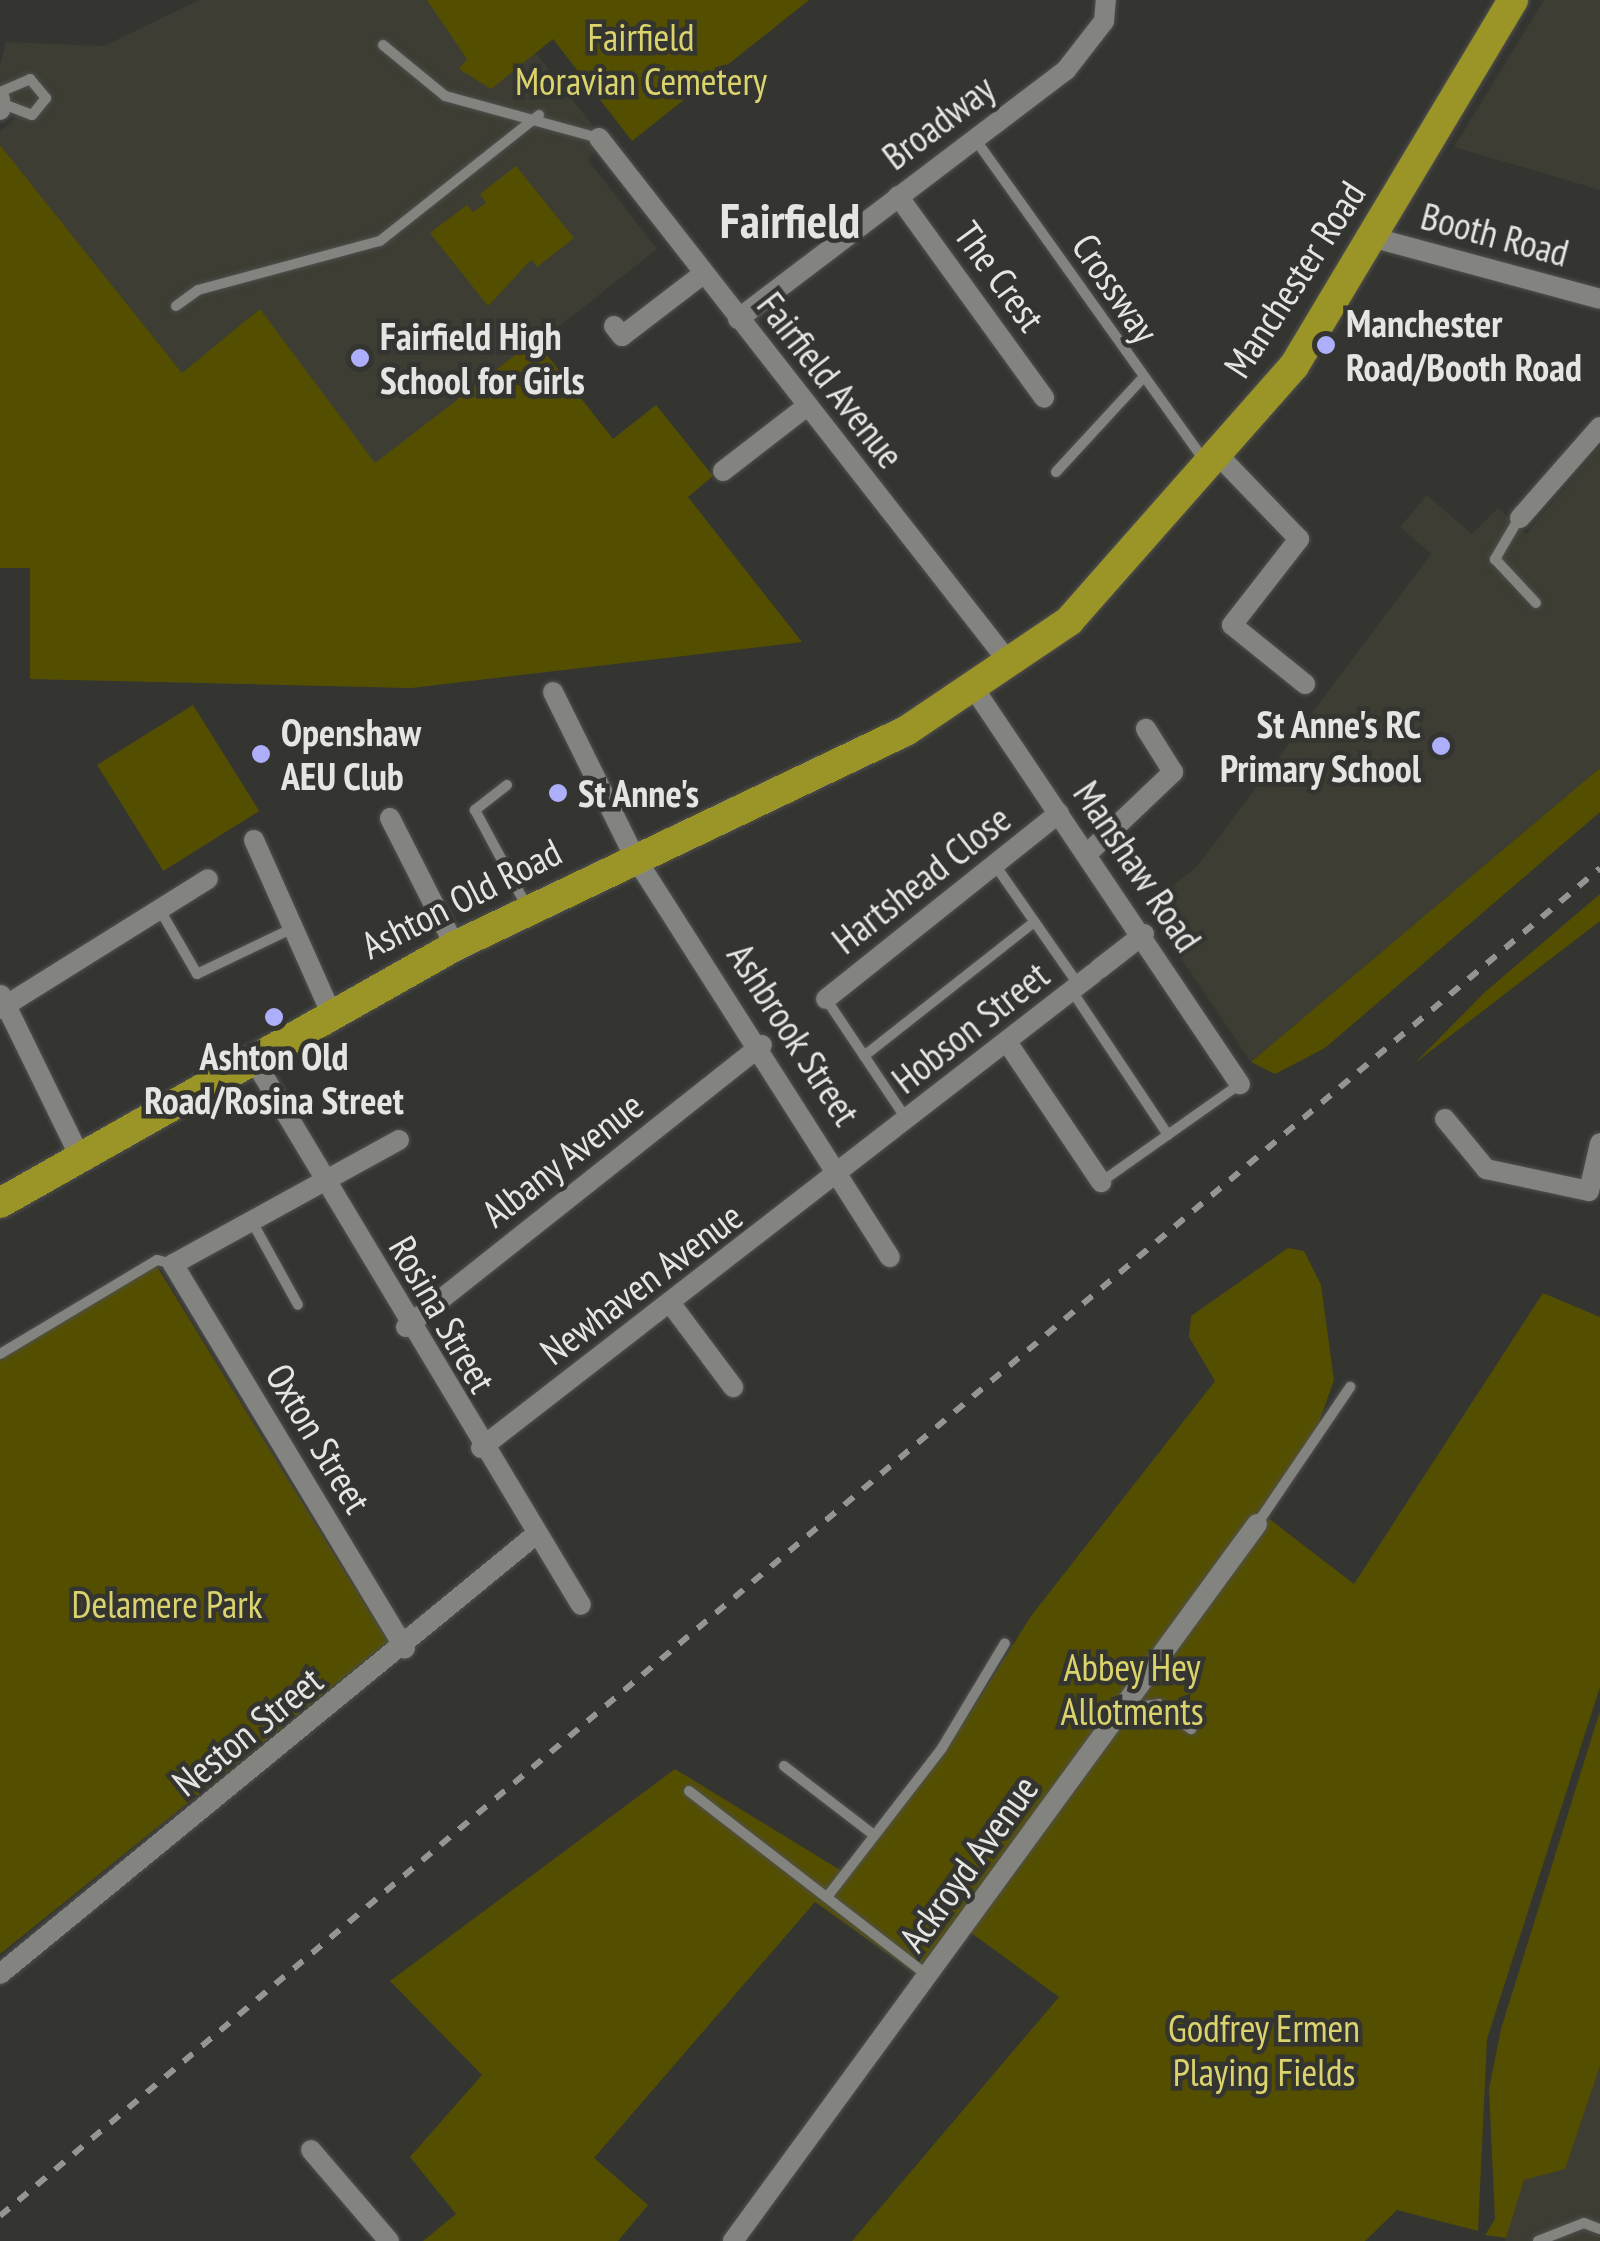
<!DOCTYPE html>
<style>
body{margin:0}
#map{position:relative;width:1600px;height:2241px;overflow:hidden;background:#343431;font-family:"PT Sans Narrow",sans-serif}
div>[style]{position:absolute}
.built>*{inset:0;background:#3d3d34}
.green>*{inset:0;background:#544f00;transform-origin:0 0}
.roads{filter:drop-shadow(0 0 2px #50504e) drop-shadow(0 0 2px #50504e)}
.service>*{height:10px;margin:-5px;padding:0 5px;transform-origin:5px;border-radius:5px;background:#838380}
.minor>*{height:20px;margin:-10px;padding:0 10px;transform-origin:10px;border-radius:10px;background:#838380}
.trunk>*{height:30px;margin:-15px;padding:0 15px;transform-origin:15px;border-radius:15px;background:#9b9426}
.rail>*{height:6px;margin-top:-3px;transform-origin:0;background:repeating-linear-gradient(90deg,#959593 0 12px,transparent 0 24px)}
.dots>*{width:28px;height:28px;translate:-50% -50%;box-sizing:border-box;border:5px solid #343431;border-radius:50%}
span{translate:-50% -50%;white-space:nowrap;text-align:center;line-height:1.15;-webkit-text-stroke:9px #343431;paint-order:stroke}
.park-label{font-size:38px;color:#dbd46c}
.street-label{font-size:38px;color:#e5e5e3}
.poi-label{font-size:38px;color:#e5e5e3;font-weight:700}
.left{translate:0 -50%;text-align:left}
.right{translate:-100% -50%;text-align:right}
.district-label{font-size:48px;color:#e5e5e3;font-weight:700}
</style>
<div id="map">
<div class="built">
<div style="clip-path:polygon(199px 0,494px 0,605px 141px,588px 160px,657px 249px,538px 343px,613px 439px,656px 405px,713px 476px,688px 497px,802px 642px,411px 688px,30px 679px,30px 568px,183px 374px,0 145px,0 132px,24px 109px,0 87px,0 65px,6px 42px,104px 46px)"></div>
<div style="clip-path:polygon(1544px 0,1600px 0,1600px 190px,1454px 147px)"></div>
<div style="clip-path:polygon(1600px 446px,1600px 768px,1251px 1062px,1147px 908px,1198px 865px,1431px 554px,1400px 527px,1427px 495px,1472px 534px,1498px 508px,1526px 534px)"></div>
<div style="clip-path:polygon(1600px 1896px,1600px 2241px,1505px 2241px,1556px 2069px)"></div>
</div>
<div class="green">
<div style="clip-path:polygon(427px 0,809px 0,632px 141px,553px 39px,491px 89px,459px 69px,467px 59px)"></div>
<div style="clip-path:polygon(0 145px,182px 373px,260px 309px,375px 463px,535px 340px,613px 439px,656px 405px,713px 476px,688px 497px,802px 642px,411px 688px,30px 679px,30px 568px,0 568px)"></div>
<div style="clip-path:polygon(516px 166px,574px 238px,537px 267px,531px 260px,488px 306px,430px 233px,467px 205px,473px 212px,486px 203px,480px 194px)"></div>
<div style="left:193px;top:705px;width:125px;height:113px;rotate:58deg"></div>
<div style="clip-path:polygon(1600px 768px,1600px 812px,1325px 1048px,1275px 1074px,1251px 1062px)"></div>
<div style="clip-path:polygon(1600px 894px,1600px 921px,1415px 1063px,1485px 992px)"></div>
<div style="clip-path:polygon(1288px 1248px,1304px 1251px,1321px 1285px,1334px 1380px,1316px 1431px,1259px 1511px,1354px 1584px,1543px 1293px,1600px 1317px,1600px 1687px,1487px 2039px,1478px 2231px,1397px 2210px,1365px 2241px,852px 2241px,1059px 1997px,963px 1927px,923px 1979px,815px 1902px,594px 2158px,648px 2205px,618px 2241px,423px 2241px,456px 2214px,410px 2157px,482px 2075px,390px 1981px,675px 1769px,845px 1873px,946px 1751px,1031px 1616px,1215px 1381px,1189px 1337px,1191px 1316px)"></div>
<div style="clip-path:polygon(156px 1265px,388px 1642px,0 1954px,0 1359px)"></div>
<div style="clip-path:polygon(1600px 1711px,1600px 2066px,1565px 2169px,1524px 2180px,1506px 2238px,1485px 2235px,1495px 2219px,1489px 2089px,1501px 2029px)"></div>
</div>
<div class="roads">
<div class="service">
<div style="left:383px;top:45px;width:80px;rotate:39.4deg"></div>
<div style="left:445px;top:96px;width:160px;rotate:15.3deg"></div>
<div style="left:0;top:92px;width:33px;rotate:-23deg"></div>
<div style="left:30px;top:79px;width:25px;rotate:50deg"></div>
<div style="left:46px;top:98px;width:22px;rotate:129deg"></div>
<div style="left:32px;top:115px;width:30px;rotate:-159deg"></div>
<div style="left:975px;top:139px;width:398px;rotate:54.5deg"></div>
<div style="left:176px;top:306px;width:27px;rotate:-36deg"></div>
<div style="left:198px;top:290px;width:188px;rotate:-15.1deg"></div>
<div style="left:380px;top:241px;width:203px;rotate:-38.4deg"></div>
<div style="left:1056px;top:472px;width:125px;rotate:-47.3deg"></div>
<div style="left:1519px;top:518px;width:48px;rotate:120.3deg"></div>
<div style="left:1495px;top:559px;width:60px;rotate:47deg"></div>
<div style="left:507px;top:785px;width:41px;rotate:142deg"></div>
<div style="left:475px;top:810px;width:110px;rotate:61.8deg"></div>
<div style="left:995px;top:865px;width:145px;rotate:55.1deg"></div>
<div style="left:160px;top:910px;width:74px;rotate:60deg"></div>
<div style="left:197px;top:974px;width:106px;rotate:-25.6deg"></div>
<div style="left:1072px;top:991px;width:173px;rotate:56.3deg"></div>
<div style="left:826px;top:999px;width:146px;rotate:56.2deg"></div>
<div style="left:864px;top:1056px;width:216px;rotate:-38.2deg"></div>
<div style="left:1101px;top:1182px;width:170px;rotate:-35.2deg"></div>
<div style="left:250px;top:1218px;width:99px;rotate:61.1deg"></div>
<div style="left:0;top:1354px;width:183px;rotate:-30.9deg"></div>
<div style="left:157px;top:1260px;width:16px;rotate:14deg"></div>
<div style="left:1257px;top:1524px;width:166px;rotate:-55.8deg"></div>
<div style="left:1128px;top:1708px;width:31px;rotate:-7deg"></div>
<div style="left:1159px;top:1704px;width:41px;rotate:38deg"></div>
<div style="left:784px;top:1766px;width:108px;rotate:37.5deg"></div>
<div style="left:689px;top:1791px;width:302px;rotate:37.7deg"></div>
<div style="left:827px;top:1897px;width:188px;rotate:-52.3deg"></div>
<div style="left:942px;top:1748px;width:122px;rotate:-59deg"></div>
<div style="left:1538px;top:2241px;width:49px;rotate:-21.4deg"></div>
<div style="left:1584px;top:2223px;width:17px;rotate:21deg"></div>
</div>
<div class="minor">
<div style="left:0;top:99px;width:11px;rotate:90deg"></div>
<div style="left:599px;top:138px;width:669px;rotate:51.98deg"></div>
<div style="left:898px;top:196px;width:249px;rotate:54.1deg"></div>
<div style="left:1371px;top:237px;width:237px;rotate:15.1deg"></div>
<div style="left:738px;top:319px;width:412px;rotate:-37.2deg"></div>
<div style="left:1066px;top:70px;width:62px;rotate:-52.2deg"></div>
<div style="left:1104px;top:21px;width:21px;rotate:-85deg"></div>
<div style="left:614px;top:326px;width:13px;rotate:51deg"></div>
<div style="left:622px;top:336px;width:102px;rotate:-37.4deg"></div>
<div style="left:1220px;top:457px;width:114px;rotate:46.1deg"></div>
<div style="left:1299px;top:539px;width:109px;rotate:127.9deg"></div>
<div style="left:1232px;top:625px;width:94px;rotate:38.9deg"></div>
<div style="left:723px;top:471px;width:106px;rotate:-37.7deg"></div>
<div style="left:1520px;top:518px;width:121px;rotate:-48.7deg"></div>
<div style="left:975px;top:690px;width:475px;rotate:56.1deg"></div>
<div style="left:553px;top:692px;width:181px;rotate:63.7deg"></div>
<div style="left:633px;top:854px;width:478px;rotate:57.5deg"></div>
<div style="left:390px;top:818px;width:144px;rotate:63.1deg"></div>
<div style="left:254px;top:840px;width:187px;rotate:66deg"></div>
<div style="left:1087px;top:854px;width:119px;rotate:-43.6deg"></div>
<div style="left:1173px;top:772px;width:51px;rotate:-122.1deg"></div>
<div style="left:1099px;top:969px;width:57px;rotate:-37.9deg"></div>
<div style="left:1px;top:995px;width:176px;rotate:64deg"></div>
<div style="left:826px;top:999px;width:298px;rotate:-38.6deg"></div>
<div style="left:0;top:1009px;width:245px;rotate:-32deg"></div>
<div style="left:1007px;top:1042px;width:169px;rotate:56.1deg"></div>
<div style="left:251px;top:1055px;width:641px;rotate:59.04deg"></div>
<div style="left:1445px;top:1119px;width:65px;rotate:50.6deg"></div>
<div style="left:1486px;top:1169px;width:105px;rotate:12.1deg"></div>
<div style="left:1589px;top:1191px;width:49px;rotate:-77.1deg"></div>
<div style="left:399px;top:1140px;width:258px;rotate:151.2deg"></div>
<div style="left:173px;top:1264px;width:449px;rotate:58.9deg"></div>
<div style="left:671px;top:1304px;width:104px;rotate:53.2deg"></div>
<div style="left:406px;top:1327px;width:454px;rotate:-38.4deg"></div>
<div style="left:481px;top:1448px;width:775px;rotate:-37.77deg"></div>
<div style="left:0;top:1974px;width:691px;rotate:-39.36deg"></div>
<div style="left:311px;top:2150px;width:120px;rotate:49.4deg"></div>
<div style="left:733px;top:2241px;width:888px;rotate:-53.84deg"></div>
</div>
<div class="trunk">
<div style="left:0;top:1203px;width:523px;rotate:-29.46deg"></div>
<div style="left:455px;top:946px;width:500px;rotate:-25.5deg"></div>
<div style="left:906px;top:731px;width:197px;rotate:-34deg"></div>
<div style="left:1069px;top:621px;width:340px;rotate:-48.6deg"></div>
<div style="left:1294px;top:366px;width:427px;rotate:-59.1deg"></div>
</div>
</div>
<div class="rail">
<div style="left:0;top:2216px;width:2092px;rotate:-40.11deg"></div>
</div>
<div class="dots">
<div style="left:1326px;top:345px;background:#adaffb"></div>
<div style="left:360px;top:358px;background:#adaffb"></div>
<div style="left:1441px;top:746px;background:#adaffb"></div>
<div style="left:261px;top:754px;background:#adaffb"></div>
<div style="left:558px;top:793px;background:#adaffb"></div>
<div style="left:274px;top:1017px;background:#adaffb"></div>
</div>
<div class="park-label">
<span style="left:641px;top:59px">Fairfield<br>Moravian Cemetery</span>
<span style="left:167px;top:1604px">Delamere Park</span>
<span style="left:1132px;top:1689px">Abbey Hey<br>Allotments</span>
<span style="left:1264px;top:2050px">Godfrey Ermen<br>Playing Fields</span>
</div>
<div class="street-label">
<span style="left:938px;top:122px;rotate:-37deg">Broadway</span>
<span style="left:1495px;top:234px;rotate:15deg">Booth Road</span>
<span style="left:1000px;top:276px;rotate:54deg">The Crest</span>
<span style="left:1294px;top:279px;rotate:-57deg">Manchester Road</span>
<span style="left:1116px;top:288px;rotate:56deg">Crossway</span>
<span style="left:831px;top:380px;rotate:52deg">Fairfield Avenue</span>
<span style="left:1138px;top:866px;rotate:56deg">Manshaw Road</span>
<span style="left:921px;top:879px;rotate:-38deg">Hartshead Close</span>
<span style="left:461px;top:898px;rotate:-27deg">Ashton Old Road</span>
<span style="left:970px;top:1027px;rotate:-38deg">Hobson Street</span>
<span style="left:794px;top:1034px;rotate:57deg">Ashbrook Street</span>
<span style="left:562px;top:1159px;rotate:-38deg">Albany Avenue</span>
<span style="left:641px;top:1283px;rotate:-37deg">Newhaven Avenue</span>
<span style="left:443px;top:1314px;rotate:60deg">Rosina Street</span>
<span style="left:319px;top:1438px;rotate:59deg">Oxton Street</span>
<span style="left:247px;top:1731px;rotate:-39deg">Neston Street</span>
<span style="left:968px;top:1863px;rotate:-54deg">Ackroyd Avenue</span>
</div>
<div class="poi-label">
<span class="left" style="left:1346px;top:345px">Manchester<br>Road/Booth Road</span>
<span class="left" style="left:380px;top:358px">Fairfield High<br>School for Girls</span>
<span class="right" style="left:1421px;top:746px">St Anne's RC<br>Primary School</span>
<span class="left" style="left:281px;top:754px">Openshaw<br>AEU Club</span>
<span class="left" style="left:578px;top:793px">St Anne's</span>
<span style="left:274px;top:1078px">Ashton Old<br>Road/Rosina Street</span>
</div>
<div class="district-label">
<span style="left:790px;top:221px">Fairfield</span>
</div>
</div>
